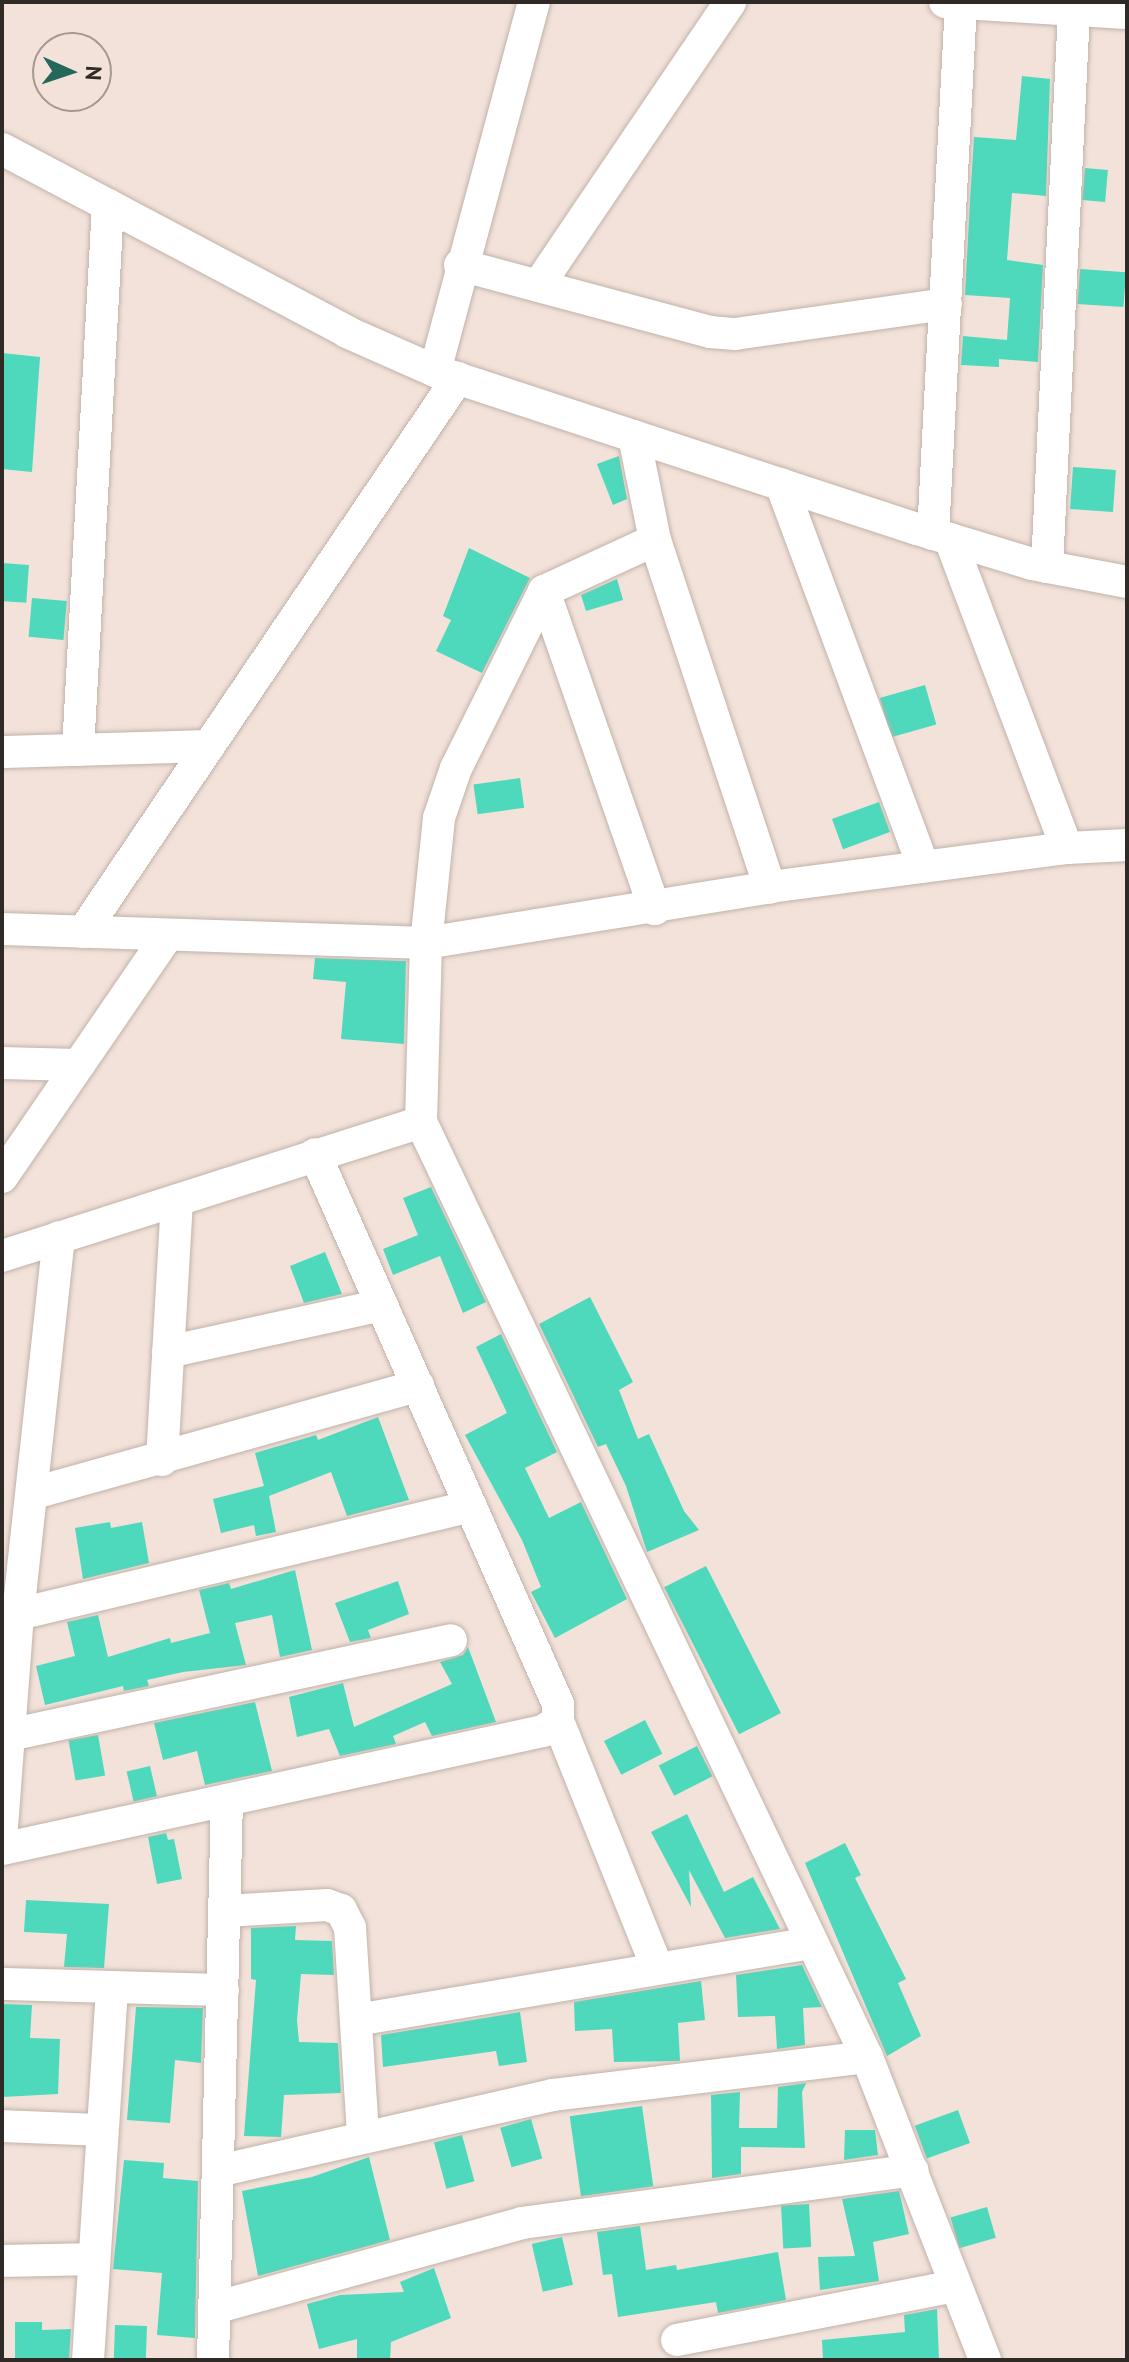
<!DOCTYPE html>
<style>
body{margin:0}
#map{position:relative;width:1129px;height:2362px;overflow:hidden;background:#f2e2d9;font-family:"PT Sans",sans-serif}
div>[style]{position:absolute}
.building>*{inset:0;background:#4ed8bc;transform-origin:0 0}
.roads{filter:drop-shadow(0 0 2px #c1b2a9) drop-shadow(0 0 2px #c1b2a9)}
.minor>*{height:32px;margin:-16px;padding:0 16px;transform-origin:16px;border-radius:16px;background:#fff}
span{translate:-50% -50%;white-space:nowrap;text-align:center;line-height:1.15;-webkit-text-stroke:8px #f2e2d9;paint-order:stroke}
.frame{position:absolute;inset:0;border:4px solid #2f2a26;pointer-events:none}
.north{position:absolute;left:32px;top:32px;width:80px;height:80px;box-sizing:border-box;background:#f2e2d9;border:2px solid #a49891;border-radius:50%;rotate:93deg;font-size:22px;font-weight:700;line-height:32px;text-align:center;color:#2f2a26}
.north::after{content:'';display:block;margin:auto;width:28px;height:36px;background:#23685a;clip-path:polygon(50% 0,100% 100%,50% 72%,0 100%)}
</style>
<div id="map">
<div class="building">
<div style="clip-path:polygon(1022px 76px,1050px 79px,1046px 196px,1012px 193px,1007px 260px,1043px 265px,1038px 362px,999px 359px,999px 367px,961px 365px,963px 336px,1007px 340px,1010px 298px,965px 295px,970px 200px,974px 137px,1016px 140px)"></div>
<div style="left:1085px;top:168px;width:23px;height:32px;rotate:5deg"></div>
<div style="left:1080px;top:269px;width:46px;height:35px;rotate:4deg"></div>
<div style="clip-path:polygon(2px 353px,40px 357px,32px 472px,2px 469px)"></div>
<div style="clip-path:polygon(619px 456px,627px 499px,613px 505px,597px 464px)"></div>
<div style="left:1073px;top:467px;width:43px;height:42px;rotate:4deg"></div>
<div style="clip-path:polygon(469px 548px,530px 578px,482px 673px,436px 651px,451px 620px,443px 616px)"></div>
<div style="left:2px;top:563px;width:27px;height:38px;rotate:4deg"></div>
<div style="clip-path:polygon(617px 579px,623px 600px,586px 611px,581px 595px)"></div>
<div style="left:32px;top:598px;width:35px;height:39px;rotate:5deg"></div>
<div style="left:925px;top:685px;width:41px;height:47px;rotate:74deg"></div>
<div style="left:520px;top:778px;width:30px;height:47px;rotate:82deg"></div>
<div style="left:879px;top:802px;width:32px;height:50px;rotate:70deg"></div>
<div style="clip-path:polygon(315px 958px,406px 961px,404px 1044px,341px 1039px,346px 982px,313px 979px)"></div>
<div style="clip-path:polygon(431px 1187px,486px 1302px,463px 1313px,440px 1256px,393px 1275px,383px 1249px,418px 1235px,403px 1198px)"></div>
<div style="clip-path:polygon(325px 1252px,342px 1294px,304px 1303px,290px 1266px)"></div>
<div style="clip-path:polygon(590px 1297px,633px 1382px,619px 1390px,638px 1439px,649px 1434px,684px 1511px,699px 1530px,647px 1552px,626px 1486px,606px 1444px,598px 1447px,539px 1324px)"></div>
<div style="clip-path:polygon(501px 1334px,557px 1452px,525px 1468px,549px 1518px,581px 1502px,627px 1599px,555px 1638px,531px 1592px,541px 1587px,522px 1540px,465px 1435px,507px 1413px,476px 1347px)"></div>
<div style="clip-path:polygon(378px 1417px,409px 1500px,347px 1516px,331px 1472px,269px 1496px,276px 1532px,256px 1536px,254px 1525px,221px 1533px,213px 1499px,264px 1486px,255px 1453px,316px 1435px,318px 1440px)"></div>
<div style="clip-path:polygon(110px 1522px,111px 1528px,142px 1522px,149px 1563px,83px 1579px,75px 1528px)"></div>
<div style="left:706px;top:1566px;width:165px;height:47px;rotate:63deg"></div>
<div style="clip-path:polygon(295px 1570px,312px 1650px,280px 1657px,272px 1615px,235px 1623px,246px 1665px,183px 1672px,147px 1680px,149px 1686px,124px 1691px,123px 1686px,45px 1705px,36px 1666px,75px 1656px,67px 1622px,98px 1615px,108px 1657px,170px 1638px,171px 1643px,210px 1633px,199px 1590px,229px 1583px,231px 1589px)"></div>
<div style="clip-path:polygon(398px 1581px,409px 1614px,368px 1630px,371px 1638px,350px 1642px,335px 1603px)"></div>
<div style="clip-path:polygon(468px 1647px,496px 1722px,432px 1736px,425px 1722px,393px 1736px,396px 1744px,340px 1756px,329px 1729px,297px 1737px,289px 1697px,343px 1683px,354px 1727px,452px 1684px,440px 1662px,463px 1655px)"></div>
<div style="clip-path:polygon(255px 1702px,272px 1771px,205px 1785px,197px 1751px,163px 1760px,154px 1723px)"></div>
<div style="left:645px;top:1720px;width:38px;height:46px;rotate:63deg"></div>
<div style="left:98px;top:1735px;width:41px;height:30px;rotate:80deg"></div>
<div style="left:697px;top:1746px;width:34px;height:43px;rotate:63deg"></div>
<div style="left:150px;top:1766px;width:31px;height:24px;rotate:77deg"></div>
<div style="clip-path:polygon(687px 1814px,724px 1892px,753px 1877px,780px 1929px,725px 1938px,689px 1870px,691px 1907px,651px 1832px)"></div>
<div style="clip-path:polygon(166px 1833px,168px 1840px,174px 1839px,182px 1879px,157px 1884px,148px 1837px)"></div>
<div style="clip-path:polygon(845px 1843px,861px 1875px,855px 1878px,906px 1979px,898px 1983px,921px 2036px,887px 2056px,805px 1863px)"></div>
<div style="clip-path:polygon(26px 1900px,109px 1904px,104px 1968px,64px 1967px,67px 1934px,24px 1932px)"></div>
<div style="clip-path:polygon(296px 1926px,295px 1940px,332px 1941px,334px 1975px,301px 1974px,297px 2020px,299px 2042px,338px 2043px,341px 2093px,284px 2095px,281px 2137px,244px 2136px,256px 1980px,251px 1979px,251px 1928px)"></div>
<div style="clip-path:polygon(802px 1965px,822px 2007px,803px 2008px,805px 2045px,777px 2049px,775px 2016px,738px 2017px,736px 1975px)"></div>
<div style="clip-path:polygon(701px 1981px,705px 2020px,678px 2023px,680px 2061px,614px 2062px,612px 2029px,575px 2031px,574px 2002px)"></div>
<div style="clip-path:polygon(3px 2004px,32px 2005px,30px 2038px,60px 2039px,58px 2094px,2px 2097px)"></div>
<div style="clip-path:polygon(136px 2007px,203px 2008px,201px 2063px,175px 2060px,170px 2123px,127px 2120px)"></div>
<div style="clip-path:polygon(520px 2012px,527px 2062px,499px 2066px,496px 2051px,383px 2067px,381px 2035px)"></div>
<div style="clip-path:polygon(806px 2083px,802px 2092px,805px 2148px,741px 2147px,741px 2174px,712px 2178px,711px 2095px,740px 2092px,739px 2128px,777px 2128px,778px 2087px)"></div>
<div style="left:642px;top:2106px;width:81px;height:73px;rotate:82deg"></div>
<div style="left:958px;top:2110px;width:35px;height:46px;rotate:70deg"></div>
<div style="left:531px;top:2119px;width:41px;height:32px;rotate:74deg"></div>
<div style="clip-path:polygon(845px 2130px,875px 2130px,878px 2155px,844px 2160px)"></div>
<div style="left:462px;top:2135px;width:48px;height:29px;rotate:75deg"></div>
<div style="clip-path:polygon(369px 2157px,390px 2240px,258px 2276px,242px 2191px,312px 2177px)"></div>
<div style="clip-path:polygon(124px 2160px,164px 2163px,163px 2178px,198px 2181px,195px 2338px,157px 2335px,162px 2273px,113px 2269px)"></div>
<div style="clip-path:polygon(899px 2191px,909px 2234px,873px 2242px,879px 2281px,820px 2290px,818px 2257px,855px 2256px,842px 2199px)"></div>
<div style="left:809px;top:2204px;width:43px;height:28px;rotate:87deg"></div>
<div style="left:987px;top:2207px;width:32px;height:38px;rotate:74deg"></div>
<div style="clip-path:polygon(640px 2226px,646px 2270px,676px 2265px,677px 2270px,778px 2252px,786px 2300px,718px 2313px,716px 2302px,618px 2317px,612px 2274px,603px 2275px,597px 2232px)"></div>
<div style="left:562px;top:2237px;width:49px;height:31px;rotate:77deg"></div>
<div style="clip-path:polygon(434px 2268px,451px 2318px,391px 2342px,390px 2360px,357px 2360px,357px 2339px,319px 2349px,307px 2304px,340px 2295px,404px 2292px,400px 2282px)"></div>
<div style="clip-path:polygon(937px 2309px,939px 2360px,823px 2360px,822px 2340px,905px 2332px,904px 2315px)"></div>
<div style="clip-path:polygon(15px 2322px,42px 2322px,42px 2330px,71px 2329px,69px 2360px,15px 2360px)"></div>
<div style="left:115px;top:2325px;width:32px;height:35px;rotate:2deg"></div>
</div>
<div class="roads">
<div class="minor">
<div style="left:945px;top:2px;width:182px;rotate:3.5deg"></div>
<div style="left:2px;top:149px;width:391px;rotate:27.9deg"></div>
<div style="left:347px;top:332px;width:96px;rotate:23.9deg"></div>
<div style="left:435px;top:371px;width:507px;rotate:18.15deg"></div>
<div style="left:917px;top:529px;width:120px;rotate:16.9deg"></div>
<div style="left:1032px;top:564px;width:97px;rotate:10.7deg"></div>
<div style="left:460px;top:265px;width:259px;rotate:15deg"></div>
<div style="left:710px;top:332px;width:25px;rotate:5deg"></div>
<div style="left:735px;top:334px;width:213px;rotate:-8.1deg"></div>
<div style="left:538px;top:286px;width:343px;rotate:-55.9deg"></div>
<div style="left:435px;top:371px;width:382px;rotate:-75deg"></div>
<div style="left:634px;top:436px;width:106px;rotate:78.6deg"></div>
<div style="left:655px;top:540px;width:122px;rotate:155.3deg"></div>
<div style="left:544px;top:591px;width:198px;rotate:116.4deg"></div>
<div style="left:456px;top:768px;width:53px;rotate:108.8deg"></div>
<div style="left:439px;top:818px;width:126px;rotate:95.9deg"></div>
<div style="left:426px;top:943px;width:179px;rotate:91.6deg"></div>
<div style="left:421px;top:1122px;width:1036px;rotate:64.5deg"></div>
<div style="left:867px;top:2057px;width:325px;rotate:68.7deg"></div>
<div style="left:781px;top:484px;width:408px;rotate:69.6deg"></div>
<div style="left:933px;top:534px;width:532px;rotate:-86.98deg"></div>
<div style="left:950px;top:539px;width:330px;rotate:69.3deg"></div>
<div style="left:655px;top:540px;width:366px;rotate:71.7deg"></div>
<div style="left:1047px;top:567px;width:558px;rotate:-87.22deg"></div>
<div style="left:544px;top:591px;width:337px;rotate:70.8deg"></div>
<div style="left:78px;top:750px;width:546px;rotate:-86.85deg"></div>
<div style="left:2px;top:752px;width:207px;rotate:-1.7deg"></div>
<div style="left:2px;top:929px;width:424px;rotate:1.9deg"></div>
<div style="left:426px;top:943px;width:349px;rotate:-9.2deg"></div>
<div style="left:770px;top:887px;width:300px;rotate:-7.5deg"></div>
<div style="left:1067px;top:848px;width:60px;rotate:-2.9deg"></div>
<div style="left:83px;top:932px;width:669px;rotate:-55.91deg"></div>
<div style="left:2px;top:1063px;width:76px;rotate:1.5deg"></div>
<div style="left:2px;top:1177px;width:293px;rotate:-55.6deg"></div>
<div style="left:2px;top:1256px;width:440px;rotate:-17.7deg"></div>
<div style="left:168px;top:1352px;width:219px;rotate:-12.4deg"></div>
<div style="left:162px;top:1460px;width:260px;rotate:-86.7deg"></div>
<div style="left:34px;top:1493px;width:399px;rotate:-15.6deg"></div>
<div style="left:2px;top:1618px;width:482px;rotate:-13.4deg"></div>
<div style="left:558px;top:1721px;width:263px;rotate:68.1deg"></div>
<div style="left:9px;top:1735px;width:452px;rotate:-12.1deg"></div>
<div style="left:2px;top:1827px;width:214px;rotate:-85.7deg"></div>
<div style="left:18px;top:1614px;width:379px;rotate:-83.8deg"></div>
<div style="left:2px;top:1849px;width:554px;rotate:-12.3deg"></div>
<div style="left:543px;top:1731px;width:18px;rotate:-34deg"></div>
<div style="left:558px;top:1721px;width:17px;rotate:-90deg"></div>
<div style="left:558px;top:1704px;width:601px;rotate:-113.84deg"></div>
<div style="left:225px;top:1911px;width:102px;rotate:-3.4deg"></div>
<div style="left:327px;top:1905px;width:15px;rotate:20deg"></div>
<div style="left:341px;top:1910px;width:20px;rotate:63deg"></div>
<div style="left:350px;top:1928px;width:209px;rotate:86.4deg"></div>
<div style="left:2px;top:1984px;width:221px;rotate:1.6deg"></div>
<div style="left:356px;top:2020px;width:462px;rotate:-9.6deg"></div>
<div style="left:2px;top:2126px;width:99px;rotate:2.3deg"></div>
<div style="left:218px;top:2171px;width:344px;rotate:-12.8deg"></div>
<div style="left:553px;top:2095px;width:316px;rotate:-6.9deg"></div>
<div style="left:2px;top:2261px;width:92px;rotate:-1.2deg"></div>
<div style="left:214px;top:2308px;width:320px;rotate:-15.4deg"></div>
<div style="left:522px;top:2223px;width:394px;rotate:-7.7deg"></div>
<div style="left:677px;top:2340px;width:283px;rotate:-11deg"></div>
<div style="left:88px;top:2360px;width:373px;rotate:-86.3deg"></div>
<div style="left:213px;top:2360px;width:560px;rotate:-88.57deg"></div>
</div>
</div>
<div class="frame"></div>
<div class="north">N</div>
</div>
